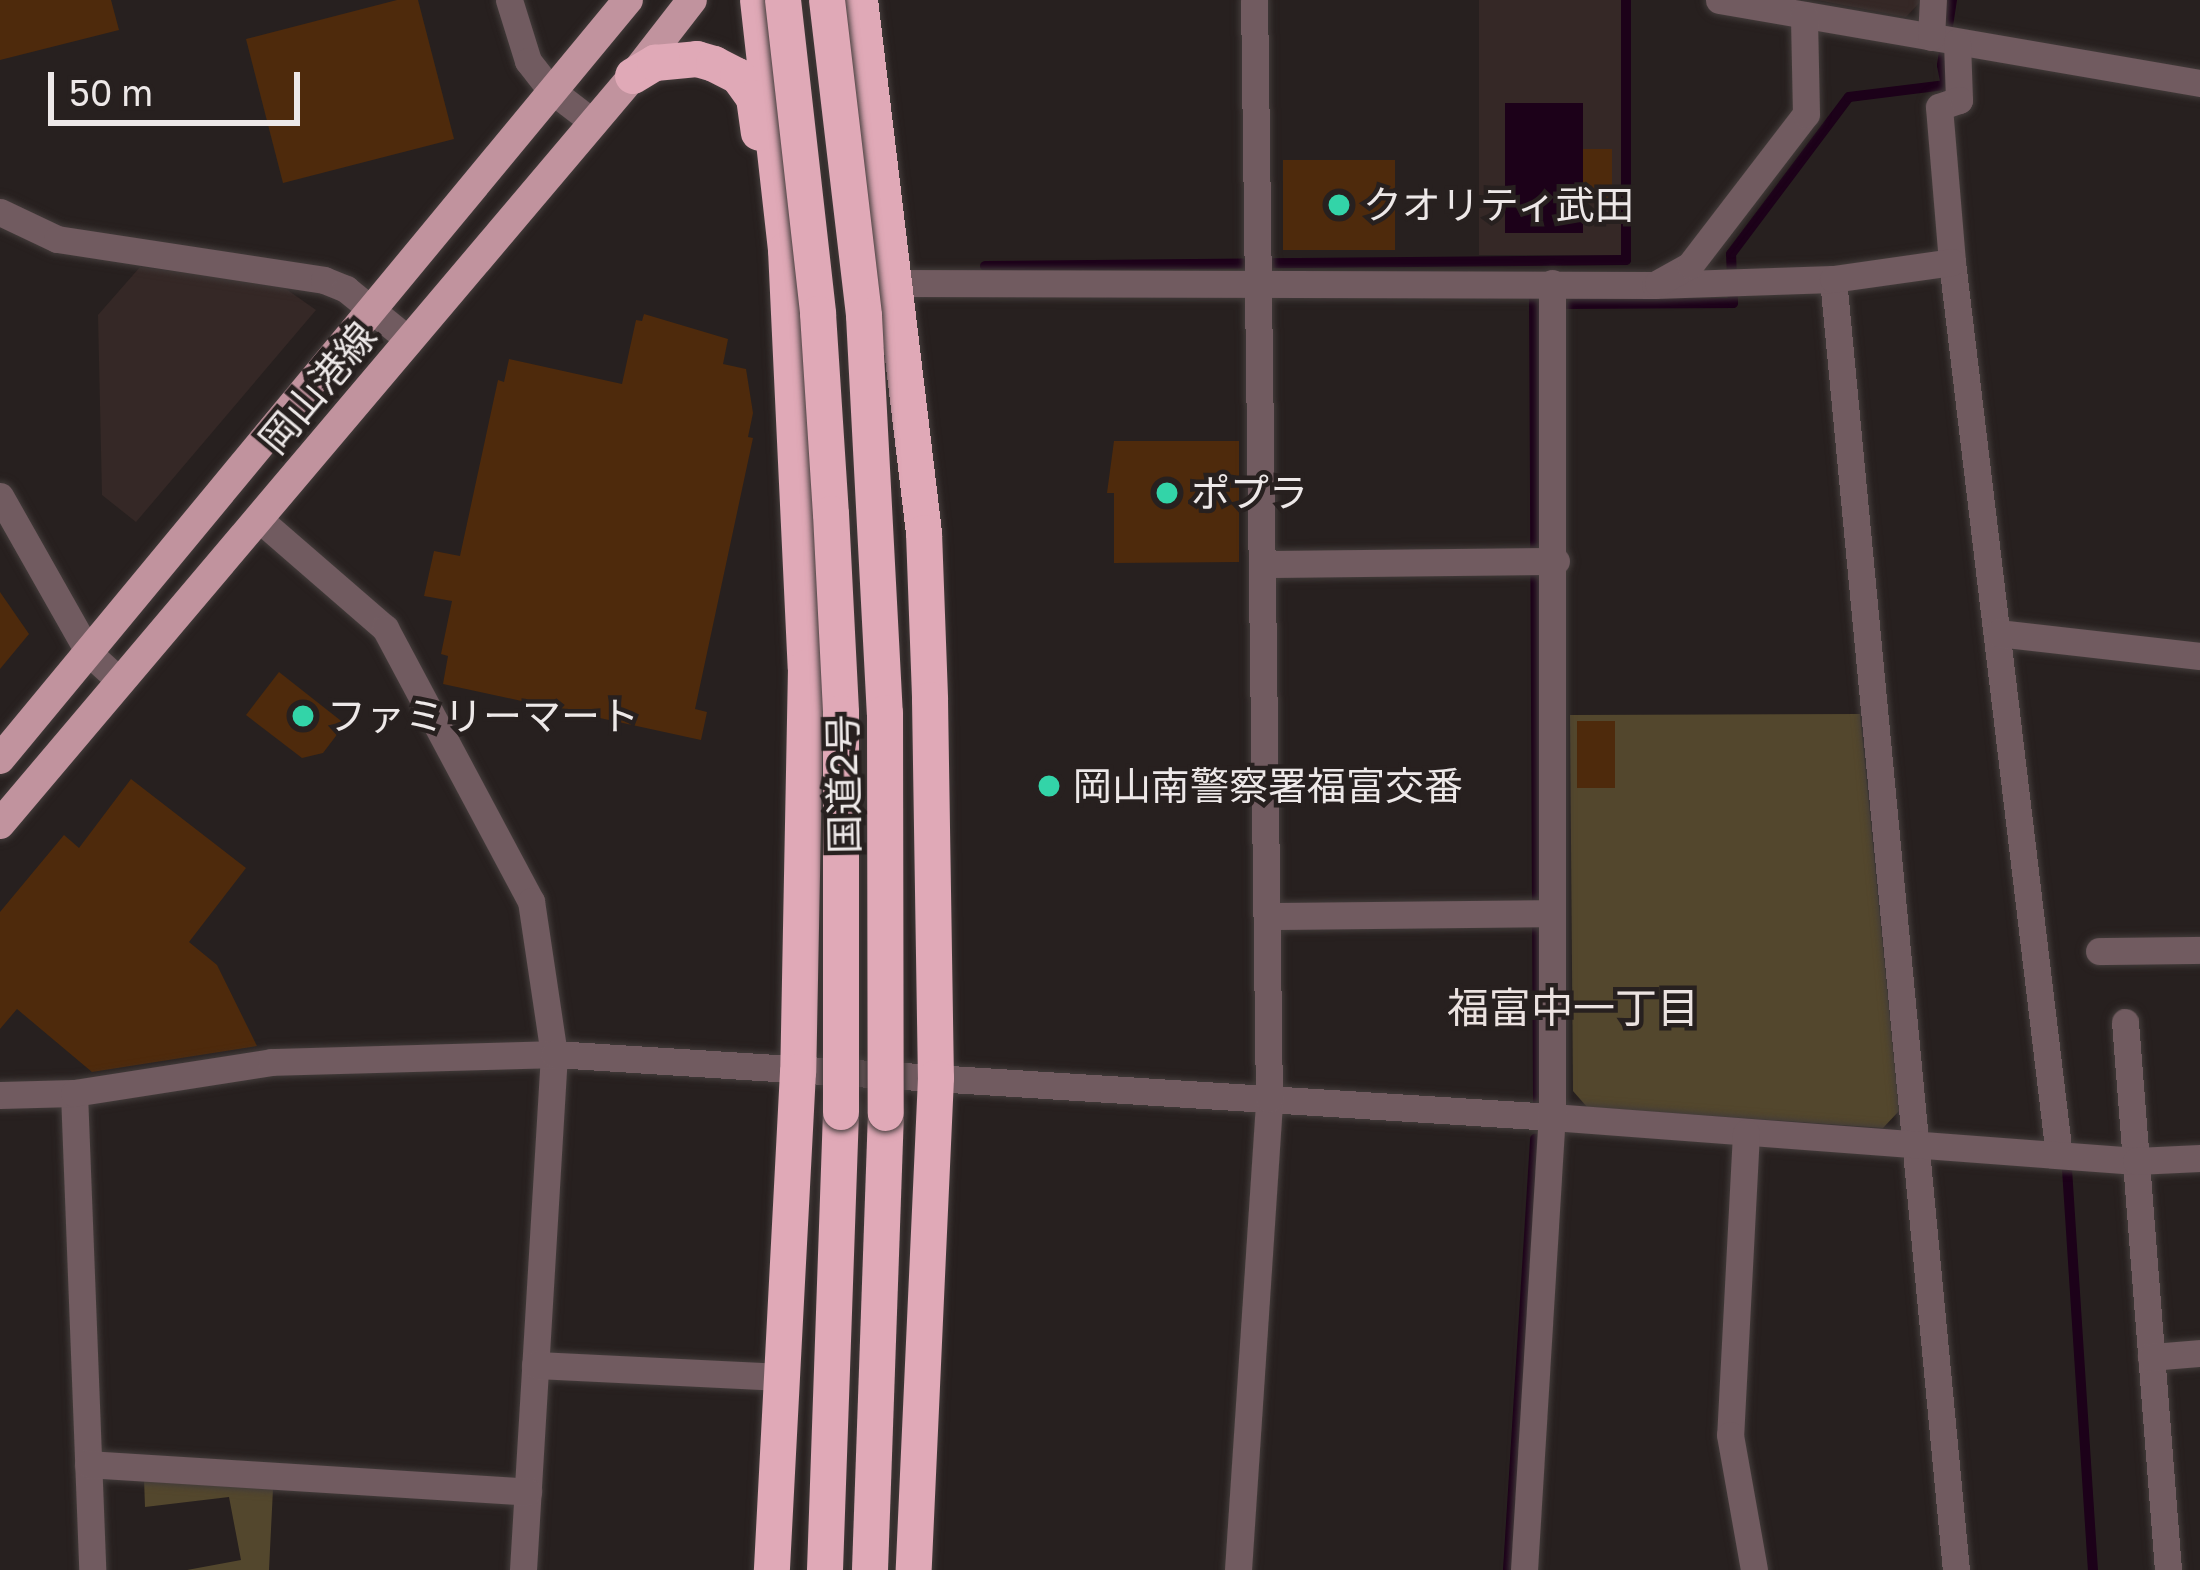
<!DOCTYPE html>
<meta charset="utf-8">
<style>
body{margin:0}
#map{position:relative;width:2200px;height:1570px;overflow:hidden;background:#27201f;font-family:"Golos Text","Noto Sans JP",sans-serif}
div>[style]{position:absolute}
.built>*{inset:0;background:#352826;transform-origin:0 0}
.green>*{inset:0;background:#53472d}
.water>*{inset:0;background:#1c0119;transform-origin:0 0}
.stream>*{height:10px;margin:-5px;padding:0 5px;transform-origin:5px;border-radius:5px;background:#1c0119}
.building>*{inset:0;background:#4e2a0c;transform-origin:0 0}
.roads{filter:drop-shadow(0 0 3px #433c3b) drop-shadow(0 0 3px #433c3b)}
.street>*{height:27px;margin:-13.5px;padding:0 13.5px;transform-origin:13.5px;border-radius:13.5px;background:#715b60}
.primary>*{height:30px;margin:-15px;padding:0 15px;transform-origin:15px;border-radius:15px;background:#c1939e}
.highway>*{height:36px;margin:-18px;padding:0 18px;transform-origin:18px;border-radius:18px;background:#e0a9b7}
.bridges{filter:drop-shadow(0 0 3px #433c3b) drop-shadow(0 0 3px #433c3b)}
.highway-bridge>*{height:36px;margin:-18px;padding:0 18px;transform-origin:18px;border-radius:18px;background:#e0a9b7}
.dots>*{width:33px;height:33px;translate:-50% -50%;box-sizing:border-box;border:6px solid #27201f;border-radius:50%}
span{translate:-50% -50%;white-space:nowrap;text-align:center;line-height:1.15;-webkit-text-stroke:9px #27201f;paint-order:stroke}
.poi-label{font-size:39px;color:#ede8e8}
.left{translate:0 -50%;text-align:left}
.street-label{font-size:39px;color:#ede8e8}
.neighbourhood-label{font-size:42px;color:#ebe2e0}
.scale{position:absolute;left:48px;top:72px;width:252px;height:54px;box-sizing:border-box;border:6px solid #ede8e8;border-top:0;padding-left:15px;font-size:36px;line-height:42px;white-space:nowrap;color:#ede8e8;-webkit-text-stroke:9px #27201f;paint-order:stroke}
</style>
<div id="map">
<div class="built">
<div style="left:1479px;top:0;width:142px;height:255px"></div>
<div style="clip-path:polygon(1817px 0,1922px 0,1906px 17px)"></div>
<div style="clip-path:polygon(140px 267px,279px 284px,316px 310px,136px 522px,102px 495px,98px 315px)"></div>
</div>
<div class="green">
<div style="clip-path:polygon(1860px 714px,1899px 1111px,1883px 1128px,1587px 1107px,1573px 1091px,1570px 715px)"></div>
<div style="clip-path:polygon(144px 1479px,273px 1489px,269px 1570px,187px 1570px,241px 1560px,229px 1497px,145px 1507px)"></div>
</div>
<div class="water">
<div style="left:1505px;top:103px;width:78px;height:130px"></div>
</div>
<div class="stream">
<div style="left:1947px;top:91px;width:26px;rotate:-101deg"></div>
<div style="left:1942px;top:65px;width:66px;rotate:-81.3deg"></div>
<div style="left:985px;top:266px;width:641px;rotate:-0.54deg"></div>
<div style="left:1626px;top:260px;width:260px;rotate:-90deg"></div>
<div style="left:1534px;top:288px;width:814px;rotate:89.72deg"></div>
<div style="left:1555px;top:304px;width:178px;rotate:-0.3deg"></div>
<div style="left:1733px;top:303px;width:49px;rotate:-92.3deg"></div>
<div style="left:1731px;top:254px;width:196px;rotate:-53.1deg"></div>
<div style="left:1849px;top:97px;width:98px;rotate:-7.1deg"></div>
<div style="left:2067px;top:1169px;width:402px;rotate:86.3deg"></div>
<div style="left:1508px;top:1570px;width:432px;rotate:-86.4deg"></div>
</div>
<div class="building">
<div style="clip-path:polygon(0 0,111px 0,119px 30px,0 60px)"></div>
<div style="clip-path:polygon(397px 0,418px 0,454px 139px,283px 183px,246px 39px)"></div>
<div style="left:1583px;top:149px;width:29px;height:50px"></div>
<div style="left:1283px;top:160px;width:112px;height:90px"></div>
<div style="clip-path:polygon(644px 314px,728px 339px,723px 364px,746px 369px,753px 413px,748px 437px,753px 438px,695px 709px,707px 712px,701px 740px,443px 684px,448px 656px,441px 654px,452px 601px,424px 596px,434px 551px,460px 556px,498px 380px,504px 382px,509px 359px,622px 384px,636px 320px,642px 321px)"></div>
<div style="clip-path:polygon(1114px 441px,1239px 441px,1239px 562px,1114px 563px,1114px 493px,1107px 493px)"></div>
<div style="clip-path:polygon(0 592px,29px 634px,0 669px)"></div>
<div style="clip-path:polygon(279px 672px,345px 724px,323px 753px,302px 758px,246px 715px)"></div>
<div style="left:1577px;top:721px;width:38px;height:67px"></div>
<div style="clip-path:polygon(131px 779px,246px 868px,189px 942px,217px 965px,257px 1046px,92px 1072px,17px 1009px,0 1029px,0 912px,64px 835px,79px 848px)"></div>
</div>
<div class="roads">
<div class="street">
<div style="left:509px;top:0;width:64px;rotate:72.7deg"></div>
<div style="left:528px;top:61px;width:37px;rotate:52deg"></div>
<div style="left:551px;top:90px;width:54px;rotate:37.5deg"></div>
<div style="left:1719px;top:0;width:488px;rotate:9.8deg"></div>
<div style="left:1931px;top:37px;width:37px;rotate:-87deg"></div>
<div style="left:1957px;top:42px;width:58px;rotate:88deg"></div>
<div style="left:1959px;top:100px;width:21px;rotate:161deg"></div>
<div style="left:1939px;top:107px;width:156px;rotate:85.2deg"></div>
<div style="left:1952px;top:262px;width:899px;rotate:83.17deg"></div>
<div style="left:0;top:212px;width:63px;rotate:25.3deg"></div>
<div style="left:57px;top:239px;width:270px;rotate:8.7deg"></div>
<div style="left:324px;top:280px;width:24px;rotate:22deg"></div>
<div style="left:346px;top:289px;width:82px;rotate:39.1deg"></div>
<div style="left:1833px;top:279px;width:1297px;rotate:84.56deg"></div>
<div style="left:895px;top:283px;width:760px;rotate:0.15deg"></div>
<div style="left:1655px;top:285px;width:178px;rotate:-1.9deg"></div>
<div style="left:1833px;top:279px;width:120px;rotate:-8.1deg"></div>
<div style="left:1658px;top:283px;width:37px;rotate:-29deg"></div>
<div style="left:1690px;top:265px;width:190px;rotate:-52.5deg"></div>
<div style="left:1806px;top:114px;width:99px;rotate:-91.2deg"></div>
<div style="left:0;top:496px;width:180px;rotate:60.5deg"></div>
<div style="left:89px;top:653px;width:42px;rotate:42.1deg"></div>
<div style="left:259px;top:519px;width:167px;rotate:40.9deg"></div>
<div style="left:385px;top:628px;width:310px;rotate:61.9deg"></div>
<div style="left:531px;top:901px;width:155px;rotate:81.5deg"></div>
<div style="left:554px;top:1054px;width:517px;rotate:93.44deg"></div>
<div style="left:1262px;top:564px;width:294px;rotate:-0.6deg"></div>
<div style="left:1998px;top:633px;width:203px;rotate:6.5deg"></div>
<div style="left:1267px;top:916px;width:284px;rotate:-0.6deg"></div>
<div style="left:2099px;top:951px;width:101px;rotate:-0.6deg"></div>
<div style="left:2125px;top:1022px;width:550px;rotate:85.51deg"></div>
<div style="left:74px;top:1093px;width:477px;rotate:87.8deg"></div>
<div style="left:0;top:1095px;width:74px;rotate:-1.5deg"></div>
<div style="left:74px;top:1093px;width:199px;rotate:-8.9deg"></div>
<div style="left:271px;top:1062px;width:283px;rotate:-1.6deg"></div>
<div style="left:554px;top:1054px;width:1000px;rotate:3.61deg"></div>
<div style="left:1552px;top:1117px;width:586px;rotate:4.31deg"></div>
<div style="left:2136px;top:1161px;width:64px;rotate:-2.7deg"></div>
<div style="left:1746px;top:1133px;width:302px;rotate:93deg"></div>
<div style="left:1730px;top:1435px;width:137px;rotate:79.9deg"></div>
<div style="left:2151px;top:1357px;width:49px;rotate:-4.7deg"></div>
<div style="left:535px;top:1365px;width:249px;rotate:2.8deg"></div>
<div style="left:88px;top:1464px;width:441px;rotate:3.6deg"></div>
<div style="left:1238px;top:1570px;width:472px;rotate:-86.2deg"></div>
<div style="left:1269px;top:1099px;width:1099px;rotate:-90.78deg"></div>
<div style="left:1524px;top:1570px;width:454px;rotate:-86.5deg"></div>
<div style="left:1552px;top:1117px;width:834px;rotate:-90deg"></div>
</div>
<div class="primary">
<div style="left:0;top:759px;width:985px;rotate:-50.4deg"></div>
<div style="left:0;top:824px;width:980px;rotate:-49.76deg"></div>
<div style="left:633px;top:76px;width:96px;rotate:-52.2deg"></div>
</div>
<div class="highway">
<div style="left:758px;top:0;width:252px;rotate:83.6deg"></div>
<div style="left:786px;top:250px;width:418px;rotate:87.3deg"></div>
<div style="left:806px;top:668px;width:404px;rotate:91.1deg"></div>
<div style="left:798px;top:1072px;width:499px;rotate:93deg"></div>
<div style="left:860px;top:0;width:537px;rotate:83.15deg"></div>
<div style="left:924px;top:533px;width:167px;rotate:87.9deg"></div>
<div style="left:930px;top:700px;width:378px;rotate:89.1deg"></div>
<div style="left:936px;top:1078px;width:492px;rotate:92.6deg"></div>
<div style="left:633px;top:76px;width:26px;rotate:-31deg"></div>
<div style="left:655px;top:63px;width:42px;rotate:-5.4deg"></div>
<div style="left:697px;top:59px;width:18px;rotate:16deg"></div>
<div style="left:714px;top:64px;width:27px;rotate:27deg"></div>
<div style="left:738px;top:76px;width:27px;rotate:54deg"></div>
<div style="left:754px;top:98px;width:35px;rotate:82deg"></div>
<div style="left:825px;top:1570px;width:458px;rotate:-88deg"></div>
<div style="left:870px;top:1570px;width:457px;rotate:-88deg"></div>
</div>
</div>
<div class="bridges">
<div class="highway-bridge">
<div style="left:783px;top:0;width:316px;rotate:83.6deg"></div>
<div style="left:818px;top:314px;width:200px;rotate:86.3deg"></div>
<div style="left:831px;top:514px;width:199px;rotate:87.1deg"></div>
<div style="left:841px;top:713px;width:399px;rotate:90deg"></div>
<div style="left:827px;top:0;width:318px;rotate:83.3deg"></div>
<div style="left:864px;top:316px;width:398px;rotate:87deg"></div>
<div style="left:885px;top:713px;width:400px;rotate:89.9deg"></div>
</div>
</div>
<div class="dots">
<div style="left:1339px;top:205px;background:#33d4a8"></div>
<div style="left:1167px;top:493px;background:#33d4a8"></div>
<div style="left:303px;top:716px;background:#33d4a8"></div>
<div style="left:1049px;top:786px;background:#33d4a8"></div>
</div>
<div class="poi-label">
<span class="left" style="left:1363px;top:205px">クオリティ武田</span>
<span class="left" style="left:1191px;top:493px">ポプラ</span>
<span class="left" style="left:327px;top:716px">ファミリーマート</span>
<span class="left" style="left:1073px;top:786px">岡山南警察署福富交番</span>
</div>
<div class="street-label">
<span style="left:318px;top:388px;rotate:-50deg">岡山港線</span>
<span style="left:844px;top:784px;rotate:-91deg">国道2号</span>
</div>
<div class="neighbourhood-label">
<span style="left:1573px;top:1007px">福富中一丁目</span>
</div>
<div class="scale">50 m</div>
</div>
